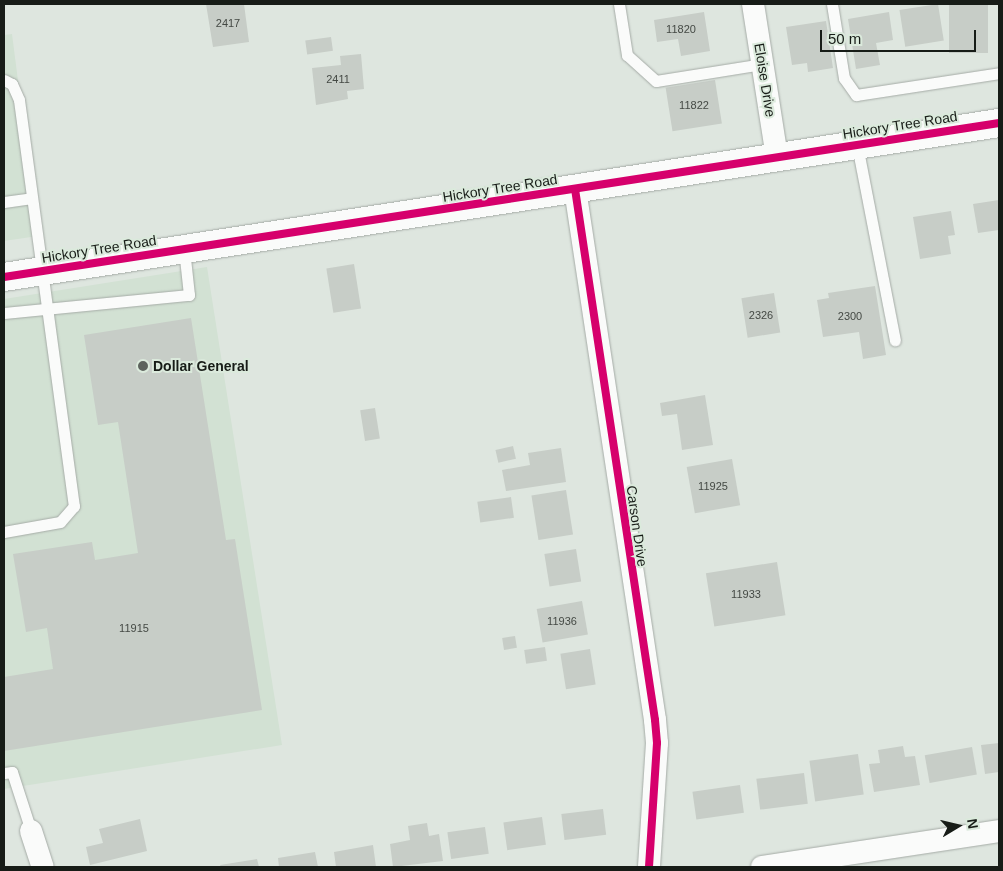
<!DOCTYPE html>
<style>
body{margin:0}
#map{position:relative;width:1003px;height:871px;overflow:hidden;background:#dee6df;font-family:Helvetica,sans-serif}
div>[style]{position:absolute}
.built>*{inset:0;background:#d2e1d3}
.building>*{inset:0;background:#c7cdc7;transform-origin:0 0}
.roads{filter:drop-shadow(0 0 1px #a5aba6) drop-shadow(0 0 1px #a5aba6)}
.lane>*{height:11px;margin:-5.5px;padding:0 5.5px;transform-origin:5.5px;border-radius:5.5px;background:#fafbfa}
.street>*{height:22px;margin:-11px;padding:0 11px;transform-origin:11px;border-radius:11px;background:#fafbfa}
.secondary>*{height:28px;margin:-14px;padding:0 14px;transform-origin:14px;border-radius:14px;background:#fafbfa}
.cycleway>*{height:8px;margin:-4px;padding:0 4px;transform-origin:4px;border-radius:4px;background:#d6006c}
.dots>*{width:14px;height:14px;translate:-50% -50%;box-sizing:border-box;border:2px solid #dbeadc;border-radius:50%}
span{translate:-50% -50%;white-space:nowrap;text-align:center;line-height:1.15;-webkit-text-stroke:4px #dbeadc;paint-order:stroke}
.number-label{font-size:11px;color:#444944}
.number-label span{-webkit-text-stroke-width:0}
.street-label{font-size:14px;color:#171c17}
.poi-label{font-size:14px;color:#171c17;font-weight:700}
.left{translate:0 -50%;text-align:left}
.frame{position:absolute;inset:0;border:5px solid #171c17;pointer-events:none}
.north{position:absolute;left:933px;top:801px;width:50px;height:50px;-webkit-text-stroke:4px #dbeadc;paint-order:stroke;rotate:81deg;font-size:14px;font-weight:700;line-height:20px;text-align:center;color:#171c17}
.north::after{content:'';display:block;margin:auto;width:18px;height:22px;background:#171c17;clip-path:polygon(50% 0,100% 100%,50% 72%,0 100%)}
.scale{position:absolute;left:820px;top:30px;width:156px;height:22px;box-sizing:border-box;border:2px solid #171c17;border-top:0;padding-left:6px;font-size:15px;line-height:18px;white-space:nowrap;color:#171c17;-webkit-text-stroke:4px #dbeadc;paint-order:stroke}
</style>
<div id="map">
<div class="built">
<div style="clip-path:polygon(12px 34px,38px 236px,4px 241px,4px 35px)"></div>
<div style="clip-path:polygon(207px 267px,282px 745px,4px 789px,4px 299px)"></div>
</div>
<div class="building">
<div style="clip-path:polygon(206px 4px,244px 4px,249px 42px,213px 47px)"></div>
<div style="left:938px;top:4px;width:37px;height:39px;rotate:81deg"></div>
<div style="left:949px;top:4px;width:39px;height:49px"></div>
<div style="clip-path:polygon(704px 12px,710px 51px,681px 56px,678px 39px,657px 42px,654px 20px)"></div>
<div style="clip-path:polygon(889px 12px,893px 40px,876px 43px,880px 65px,856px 69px,848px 19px)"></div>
<div style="clip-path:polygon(826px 21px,833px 68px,808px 72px,807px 63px,792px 65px,786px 27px)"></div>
<div style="left:331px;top:37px;width:14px;height:26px;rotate:82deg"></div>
<div style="clip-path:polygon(361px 54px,364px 89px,347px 91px,348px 99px,316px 105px,312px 68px,341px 65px,340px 56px)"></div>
<div style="left:715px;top:80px;width:44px;height:50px;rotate:81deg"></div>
<div style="clip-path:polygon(999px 200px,999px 230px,978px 233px,973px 204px)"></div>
<div style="clip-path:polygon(951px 211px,955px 235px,948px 236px,951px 254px,920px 259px,913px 217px)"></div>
<div style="left:354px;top:264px;width:45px;height:28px;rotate:81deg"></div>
<div style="clip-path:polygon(875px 286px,886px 355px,863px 359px,859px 332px,823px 337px,817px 300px,829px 298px,828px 293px)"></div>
<div style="left:774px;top:293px;width:40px;height:33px;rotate:81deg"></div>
<div style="clip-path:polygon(191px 318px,226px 540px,235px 539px,262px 710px,4px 751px,4px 677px,53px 669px,47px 628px,26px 632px,13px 554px,92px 542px,95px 560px,138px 553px,118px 422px,98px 425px,84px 335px)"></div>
<div style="clip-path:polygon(705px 395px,713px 445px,682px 450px,677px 414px,662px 416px,660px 403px)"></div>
<div style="left:375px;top:408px;width:31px;height:15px;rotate:81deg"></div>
<div style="left:513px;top:446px;width:13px;height:18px;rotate:77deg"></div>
<div style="clip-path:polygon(561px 448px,566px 482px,506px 491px,502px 470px,530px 465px,528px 453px)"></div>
<div style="left:732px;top:459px;width:47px;height:46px;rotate:80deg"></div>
<div style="left:566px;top:490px;width:45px;height:35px;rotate:81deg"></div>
<div style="left:511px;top:497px;width:21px;height:34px;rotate:82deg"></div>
<div style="left:576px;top:549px;width:33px;height:32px;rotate:81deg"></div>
<div style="left:777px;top:562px;width:54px;height:72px;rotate:81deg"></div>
<div style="left:582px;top:601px;width:34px;height:46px;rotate:80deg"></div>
<div style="left:515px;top:636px;width:12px;height:13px;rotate:81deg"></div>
<div style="left:545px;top:647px;width:14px;height:21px;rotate:82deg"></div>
<div style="left:590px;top:649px;width:36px;height:30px;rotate:81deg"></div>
<div style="clip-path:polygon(999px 743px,999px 772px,985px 774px,981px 745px)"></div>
<div style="clip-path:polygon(903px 746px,905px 757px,915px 756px,920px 785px,874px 792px,869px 764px,880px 763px,878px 750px)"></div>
<div style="left:972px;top:747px;width:28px;height:48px;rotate:80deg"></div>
<div style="left:858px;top:754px;width:41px;height:49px;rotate:82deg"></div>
<div style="left:804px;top:773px;width:31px;height:48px;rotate:83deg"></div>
<div style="left:740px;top:785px;width:28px;height:48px;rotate:82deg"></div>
<div style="left:603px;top:809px;width:26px;height:42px;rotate:83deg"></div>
<div style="left:542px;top:817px;width:28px;height:39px;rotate:82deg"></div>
<div style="clip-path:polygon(140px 819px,147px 851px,90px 865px,86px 847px,103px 843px,99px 829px)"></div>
<div style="clip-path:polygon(427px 823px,429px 836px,439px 834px,443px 861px,393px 867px,390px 844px,410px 840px,408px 826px)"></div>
<div style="left:485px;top:827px;width:27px;height:38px;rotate:82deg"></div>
<div style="clip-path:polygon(373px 845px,376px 867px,336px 867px,334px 852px)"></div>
<div style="clip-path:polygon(315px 852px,318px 867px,279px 867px,278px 858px)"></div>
<div style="clip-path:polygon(257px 859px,259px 867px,221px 867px,220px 865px)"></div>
</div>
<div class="roads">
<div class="lane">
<div style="left:619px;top:4px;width:52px;rotate:81.1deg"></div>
<div style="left:627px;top:55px;width:39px;rotate:42deg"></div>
<div style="left:656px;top:81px;width:107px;rotate:-9.1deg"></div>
<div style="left:832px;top:4px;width:75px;rotate:80.8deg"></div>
<div style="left:844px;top:78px;width:21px;rotate:55deg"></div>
<div style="left:856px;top:95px;width:145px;rotate:-8.7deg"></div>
<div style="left:4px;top:80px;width:9px;rotate:27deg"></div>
<div style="left:12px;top:84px;width:17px;rotate:66deg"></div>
<div style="left:19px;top:100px;width:410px;rotate:82.3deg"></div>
<div style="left:74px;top:506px;width:21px;rotate:131deg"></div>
<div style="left:60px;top:522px;width:57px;rotate:169.9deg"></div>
<div style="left:857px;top:145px;width:199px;rotate:79deg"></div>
<div style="left:4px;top:202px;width:28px;rotate:-8deg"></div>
<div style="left:4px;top:313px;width:186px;rotate:-5.6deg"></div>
<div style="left:189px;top:295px;width:46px;rotate:-96.2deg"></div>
<div style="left:4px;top:773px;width:8px;rotate:-7deg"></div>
<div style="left:12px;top:772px;width:62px;rotate:72.1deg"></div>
</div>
<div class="street">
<div style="left:753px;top:4px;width:155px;rotate:81.1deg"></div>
<div style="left:575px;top:189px;width:537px;rotate:81.43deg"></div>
<div style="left:655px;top:720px;width:23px;rotate:85deg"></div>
<div style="left:657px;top:743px;width:124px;rotate:93.7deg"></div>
<div style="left:31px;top:831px;width:38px;rotate:72deg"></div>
<div style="left:762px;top:867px;width:240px;rotate:-8.6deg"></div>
</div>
<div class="secondary">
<div style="left:4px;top:277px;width:1007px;rotate:-8.8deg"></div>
</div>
</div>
<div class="cycleway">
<div style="left:575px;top:189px;width:537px;rotate:81.43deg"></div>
<div style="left:655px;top:720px;width:23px;rotate:85deg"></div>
<div style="left:657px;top:743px;width:124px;rotate:93.7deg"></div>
<div style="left:4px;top:277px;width:1007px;rotate:-8.8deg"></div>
</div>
<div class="dots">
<div style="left:143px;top:366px;background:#5d635d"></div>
</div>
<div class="number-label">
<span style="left:228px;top:23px">2417</span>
<span style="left:681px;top:29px">11820</span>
<span style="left:338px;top:79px">2411</span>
<span style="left:694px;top:105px">11822</span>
<span style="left:761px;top:315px">2326</span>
<span style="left:850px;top:316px">2300</span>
<span style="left:713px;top:486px">11925</span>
<span style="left:746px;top:594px">11933</span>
<span style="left:562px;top:621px">11936</span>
<span style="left:134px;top:628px">11915</span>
</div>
<div class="street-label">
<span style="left:765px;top:80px;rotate:81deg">Eloise Drive</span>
<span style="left:900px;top:125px;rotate:-9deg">Hickory Tree Road</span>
<span style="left:500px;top:188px;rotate:-9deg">Hickory Tree Road</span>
<span style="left:99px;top:249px;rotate:-9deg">Hickory Tree Road</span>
<span style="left:637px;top:526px;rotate:82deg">Carson Drive</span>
</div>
<div class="poi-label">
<span class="left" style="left:153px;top:366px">Dollar General</span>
</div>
<div class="frame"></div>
<div class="north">N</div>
<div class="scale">50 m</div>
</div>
